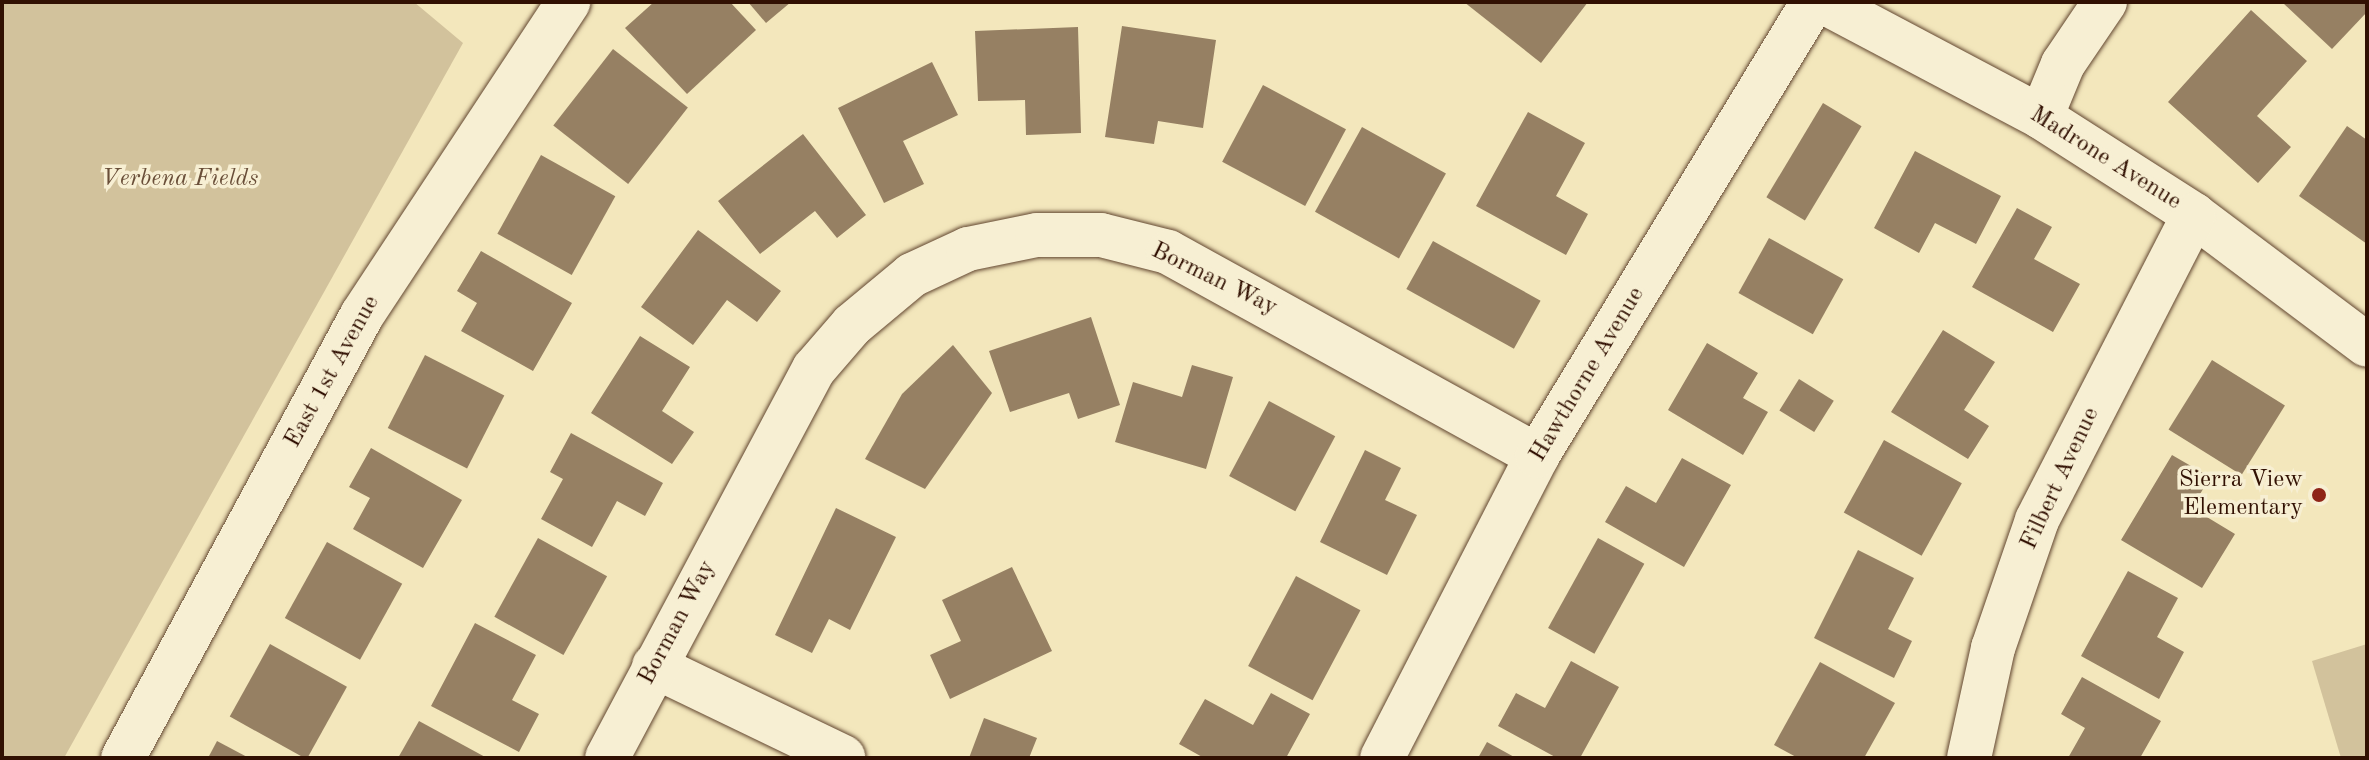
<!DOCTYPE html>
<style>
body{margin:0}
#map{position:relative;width:2369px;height:760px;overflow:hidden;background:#f3e7bc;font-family:"Old Standard TT",serif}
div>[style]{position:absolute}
.green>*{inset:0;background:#d2c29c}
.building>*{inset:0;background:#968063;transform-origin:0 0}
.roads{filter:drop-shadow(0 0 2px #624630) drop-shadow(0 0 2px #624630)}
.minor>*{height:44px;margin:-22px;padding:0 22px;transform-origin:22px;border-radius:22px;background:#f7efd3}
.dots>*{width:22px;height:22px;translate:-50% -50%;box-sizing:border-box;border:4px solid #f7efd3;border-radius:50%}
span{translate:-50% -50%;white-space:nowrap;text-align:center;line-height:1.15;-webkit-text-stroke:7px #f7efd3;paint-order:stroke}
.street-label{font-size:24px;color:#311002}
.park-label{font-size:24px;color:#694e38;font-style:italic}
.poi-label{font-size:24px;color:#311002}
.right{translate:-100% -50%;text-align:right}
.frame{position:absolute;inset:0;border:4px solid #311002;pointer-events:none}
</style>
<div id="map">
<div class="green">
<div style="clip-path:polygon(2px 2px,414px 2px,463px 43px,64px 758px,2px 758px)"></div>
<div style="clip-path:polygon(2367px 644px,2367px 758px,2341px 758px,2312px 661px)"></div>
</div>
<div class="building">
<div style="clip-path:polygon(654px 2px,730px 2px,756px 30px,687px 94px,625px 28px)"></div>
<div style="clip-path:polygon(748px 2px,791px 2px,766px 23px)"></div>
<div style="clip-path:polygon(1464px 2px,1588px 2px,1541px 63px)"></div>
<div style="clip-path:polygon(2282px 2px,2367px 2px,2367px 12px,2332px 49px)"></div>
<div style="clip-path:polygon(2251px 10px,2307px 61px,2257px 116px,2291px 147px,2258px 183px,2168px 102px)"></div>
<div style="clip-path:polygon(1122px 26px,1216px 40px,1203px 128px,1158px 121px,1154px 144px,1105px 137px)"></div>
<div style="clip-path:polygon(1078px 27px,1081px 133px,1026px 135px,1025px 100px,978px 101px,975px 31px)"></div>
<div style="left:613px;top:49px;width:95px;height:97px;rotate:38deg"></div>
<div style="clip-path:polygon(932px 62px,958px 115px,903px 141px,924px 184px,884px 203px,838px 108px)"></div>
<div style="left:1263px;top:85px;width:94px;height:87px;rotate:28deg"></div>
<div style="left:1823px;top:103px;width:45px;height:110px;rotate:31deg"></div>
<div style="clip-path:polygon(1528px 112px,1585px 143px,1556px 196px,1588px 214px,1566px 255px,1476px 206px)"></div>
<div style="clip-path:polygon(2347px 126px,2367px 140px,2367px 244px,2299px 196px)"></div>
<div style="left:1362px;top:127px;width:96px;height:97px;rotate:29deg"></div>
<div style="clip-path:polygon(803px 134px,866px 215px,837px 238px,815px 211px,760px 254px,718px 201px)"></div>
<div style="clip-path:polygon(1915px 151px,2001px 196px,1976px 244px,1935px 223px,1919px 253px,1874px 228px)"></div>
<div style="left:541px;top:155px;width:85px;height:90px;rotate:29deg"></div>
<div style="clip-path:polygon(2017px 208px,2052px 227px,2034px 259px,2080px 284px,2053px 332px,1972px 287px)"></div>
<div style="clip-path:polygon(698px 230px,781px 291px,757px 322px,727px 300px,693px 345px,641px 307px)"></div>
<div style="left:1769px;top:238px;width:85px;height:63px;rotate:29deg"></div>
<div style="left:1433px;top:241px;width:123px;height:55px;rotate:29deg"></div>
<div style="clip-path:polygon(481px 251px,572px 303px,533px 371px,461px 331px,477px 303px,457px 291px)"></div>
<div style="clip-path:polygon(1091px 317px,1120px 405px,1078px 419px,1069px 393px,1010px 412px,989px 351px)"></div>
<div style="clip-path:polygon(1943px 330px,1995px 362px,1964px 410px,1989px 426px,1968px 459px,1891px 412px)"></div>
<div style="clip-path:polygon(640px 336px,690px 367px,662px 411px,694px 432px,672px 464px,591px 413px)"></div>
<div style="clip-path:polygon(1707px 343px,1758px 373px,1743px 398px,1768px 412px,1743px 455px,1668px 410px)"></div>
<div style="clip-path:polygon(953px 345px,992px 393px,925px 489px,865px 459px,902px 394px)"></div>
<div style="left:425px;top:355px;width:89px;height:82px;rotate:27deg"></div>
<div style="left:2212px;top:360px;width:86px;height:82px;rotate:32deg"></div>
<div style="clip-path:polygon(1192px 365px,1233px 377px,1206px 469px,1115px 442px,1133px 382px,1182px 397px)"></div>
<div style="left:1799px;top:379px;width:41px;height:37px;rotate:32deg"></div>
<div style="left:1269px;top:401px;width:75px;height:85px;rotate:28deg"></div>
<div style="clip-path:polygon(571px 433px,663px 483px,645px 516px,617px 501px,592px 547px,541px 519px,563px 479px,550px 472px)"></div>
<div style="left:1884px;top:440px;width:89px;height:83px;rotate:29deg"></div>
<div style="clip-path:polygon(371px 448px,462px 500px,423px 568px,353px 529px,370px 498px,349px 487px)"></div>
<div style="clip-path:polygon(1365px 450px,1401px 468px,1385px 500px,1417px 515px,1387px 575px,1320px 542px)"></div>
<div style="clip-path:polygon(2172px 455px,2210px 477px,2192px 508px,2235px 534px,2202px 588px,2121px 540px)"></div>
<div style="clip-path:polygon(1682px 458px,1731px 485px,1684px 567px,1605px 522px,1626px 486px,1656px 503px)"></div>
<div style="clip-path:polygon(836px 508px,896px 537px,850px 630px,829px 619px,812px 653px,775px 635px)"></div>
<div style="left:538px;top:538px;width:79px;height:90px;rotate:29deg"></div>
<div style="left:1598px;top:538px;width:53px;height:103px;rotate:29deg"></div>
<div style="left:327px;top:542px;width:86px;height:87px;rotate:29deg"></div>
<div style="clip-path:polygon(1858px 550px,1914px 578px,1888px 629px,1912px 641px,1894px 678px,1814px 638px)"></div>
<div style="clip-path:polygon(1012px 567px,1052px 651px,950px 699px,930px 655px,961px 641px,942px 600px)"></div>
<div style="clip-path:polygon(2128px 571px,2178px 598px,2157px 637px,2184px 652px,2159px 699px,2081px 656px)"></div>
<div style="left:1296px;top:576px;width:73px;height:102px;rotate:28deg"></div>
<div style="clip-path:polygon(475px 623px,536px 655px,512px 700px,539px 714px,519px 752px,431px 706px)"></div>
<div style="left:270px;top:644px;width:88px;height:83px;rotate:29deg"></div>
<div style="clip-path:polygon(1571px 661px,1619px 687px,1580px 758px,1557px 758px,1498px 726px,1516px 693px,1545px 708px)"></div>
<div style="clip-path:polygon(1820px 662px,1895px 703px,1864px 758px,1798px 758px,1774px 745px)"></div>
<div style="clip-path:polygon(2082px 677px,2161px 721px,2140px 758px,2068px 758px,2085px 728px,2061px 714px)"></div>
<div style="clip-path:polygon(1271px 693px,1310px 714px,1286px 758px,1204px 758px,1179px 744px,1205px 699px,1253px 725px)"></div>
<div style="clip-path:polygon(984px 718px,1037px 738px,1029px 758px,969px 758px)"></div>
<div style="clip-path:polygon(419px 721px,487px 758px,398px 758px)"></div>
<div style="clip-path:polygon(217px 741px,249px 758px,208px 758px)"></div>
<div style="clip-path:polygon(1487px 742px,1516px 758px,1478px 758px)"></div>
</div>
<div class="roads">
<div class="minor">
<div style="left:1824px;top:2px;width:246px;rotate:27.9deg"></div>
<div style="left:2041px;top:117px;width:182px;rotate:32.6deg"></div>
<div style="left:2194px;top:215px;width:216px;rotate:36.9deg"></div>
<div style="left:2041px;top:117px;width:57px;rotate:-67.5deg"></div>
<div style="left:2063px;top:64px;width:75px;rotate:-55.9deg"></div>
<div style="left:654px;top:666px;width:210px;rotate:25.7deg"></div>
<div style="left:123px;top:758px;width:503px;rotate:-61.65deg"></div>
<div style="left:362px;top:315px;width:375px;rotate:-56.6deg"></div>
<div style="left:607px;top:758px;width:441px;rotate:-62deg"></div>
<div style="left:814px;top:369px;width:58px;rotate:-49.2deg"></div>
<div style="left:852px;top:325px;width:78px;rotate:-39.8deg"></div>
<div style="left:912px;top:275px;width:62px;rotate:-24.9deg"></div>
<div style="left:968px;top:249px;width:70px;rotate:-11.5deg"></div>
<div style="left:1037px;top:235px;width:64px"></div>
<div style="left:1101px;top:235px;width:69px;rotate:14.2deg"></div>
<div style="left:1168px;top:252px;width:422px;rotate:28.9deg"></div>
<div style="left:1382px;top:758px;width:339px;rotate:-62.8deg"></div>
<div style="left:1537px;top:456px;width:531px;rotate:-58.7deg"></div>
<div style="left:1969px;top:758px;width:113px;rotate:-77.7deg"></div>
<div style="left:1993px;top:648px;width:135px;rotate:-71deg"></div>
<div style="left:2037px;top:520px;width:343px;rotate:-62.8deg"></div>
</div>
</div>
<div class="dots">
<div style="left:2319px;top:495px;background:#8f2418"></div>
</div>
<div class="street-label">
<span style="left:2105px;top:159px;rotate:32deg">Madrone Avenue</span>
<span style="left:1214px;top:280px;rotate:26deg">Borman Way</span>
<span style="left:333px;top:372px;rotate:-61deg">East 1st Avenue</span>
<span style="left:1588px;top:375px;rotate:-59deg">Hawthorne Avenue</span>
<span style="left:2061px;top:479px;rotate:-65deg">Filbert Avenue</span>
<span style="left:678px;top:623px;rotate:-62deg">Borman Way</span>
</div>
<div class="park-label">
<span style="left:180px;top:180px">Verbena Fields</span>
</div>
<div class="poi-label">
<span class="right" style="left:2303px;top:495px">Sierra View<br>Elementary</span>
</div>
<div class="frame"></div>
</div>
